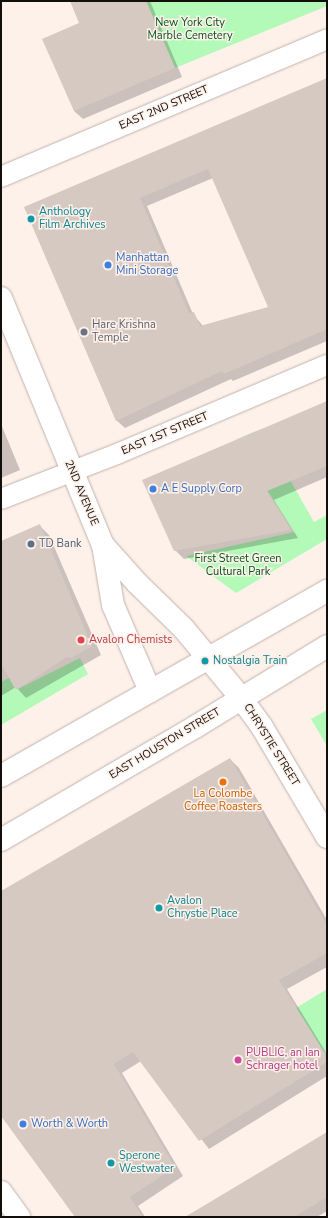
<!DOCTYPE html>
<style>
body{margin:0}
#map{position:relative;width:328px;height:1218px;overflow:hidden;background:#fef1ea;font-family:"Nunito Sans",sans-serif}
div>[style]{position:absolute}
.green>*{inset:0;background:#b3f9b8}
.shadow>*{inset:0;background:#0003}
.building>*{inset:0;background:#d5c9c2}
.roads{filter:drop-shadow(0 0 1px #bfb2ab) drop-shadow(0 0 1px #bfb2ab)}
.street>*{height:20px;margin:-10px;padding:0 10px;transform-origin:10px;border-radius:10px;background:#fff}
.secondary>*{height:22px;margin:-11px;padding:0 11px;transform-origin:11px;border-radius:11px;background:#fff}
.primary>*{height:22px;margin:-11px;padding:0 11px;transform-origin:11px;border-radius:11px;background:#fff}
.dots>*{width:11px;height:11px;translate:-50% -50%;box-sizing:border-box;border:2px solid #fef1ea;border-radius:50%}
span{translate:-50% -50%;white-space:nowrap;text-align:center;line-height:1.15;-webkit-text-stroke:3px #fef1ea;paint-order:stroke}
.park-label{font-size:11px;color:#005619}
.street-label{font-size:11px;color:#120e0c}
.culture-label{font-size:11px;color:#0d838f}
.left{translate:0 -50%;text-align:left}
.shop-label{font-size:11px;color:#366cbe}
.worship-label{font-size:11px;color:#5b616d}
.service-label{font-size:11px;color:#4e5e75}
.health-label{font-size:11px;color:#be3a42}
.food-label{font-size:11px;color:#c56008}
.hotel-label{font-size:11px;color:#b23c85}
.frame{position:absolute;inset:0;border:2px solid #120e0c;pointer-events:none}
</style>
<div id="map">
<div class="green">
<div style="clip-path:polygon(146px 1px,327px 1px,327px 6px,175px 68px)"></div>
<div style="clip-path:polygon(261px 429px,314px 522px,327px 515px,327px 539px,236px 593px,186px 556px,294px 532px,235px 440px)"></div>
<div style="clip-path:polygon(80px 658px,88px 674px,1px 725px,1px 682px,9px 678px,16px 690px)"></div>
<div style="clip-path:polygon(327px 710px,327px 746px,311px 719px)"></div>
<div style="clip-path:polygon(327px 989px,327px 1051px,324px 1052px,296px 1008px)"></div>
</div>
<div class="shadow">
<div style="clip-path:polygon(71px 1px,150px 1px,182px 77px,83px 119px,74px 111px,80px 24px)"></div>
<div style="clip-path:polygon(evenodd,327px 79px,327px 341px,233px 381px,231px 379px,125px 428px,116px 420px,25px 207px,327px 79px,213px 178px,269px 308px,203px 326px,193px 314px,147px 206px,213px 178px)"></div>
<div style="clip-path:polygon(327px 402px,327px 477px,274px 500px,298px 538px,184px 559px,175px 550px)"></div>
<div style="clip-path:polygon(1px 424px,20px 470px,1px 478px)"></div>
<div style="clip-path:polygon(40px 526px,49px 535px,101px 655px,26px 698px,16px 687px,1px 696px,1px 542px)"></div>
<div style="clip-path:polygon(230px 759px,239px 768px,327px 920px,327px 967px,287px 989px,327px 1054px,327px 1076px,209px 1149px,141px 1061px,122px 1073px,183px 1176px,138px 1206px,145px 1217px,76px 1217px,1px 1114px,1px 892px)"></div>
<div style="clip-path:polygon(327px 1133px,327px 1211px,317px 1217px,207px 1217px)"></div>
</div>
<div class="building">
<div style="clip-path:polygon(70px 1px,146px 1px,175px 68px,74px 111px,42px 39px,79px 23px)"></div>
<div style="clip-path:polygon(evenodd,327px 78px,327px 329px,224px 374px,222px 371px,116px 421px,24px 207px,327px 78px,208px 169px,268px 307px,200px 326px,194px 312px,189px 313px,140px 198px,208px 169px)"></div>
<div style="clip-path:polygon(327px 401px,327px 466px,267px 491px,291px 530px,174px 551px,142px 480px)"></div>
<div style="clip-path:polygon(40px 524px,92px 646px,71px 658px,67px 657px,16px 690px,1px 664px,1px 541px)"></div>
<div style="clip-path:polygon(230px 758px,327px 925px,327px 953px,279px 980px,324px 1052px,327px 1062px,199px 1141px,133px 1052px,114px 1064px,175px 1167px,130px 1197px,143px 1217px,75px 1217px,1px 1116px,1px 891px)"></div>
<div style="clip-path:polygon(327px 1132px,327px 1197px,294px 1217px,185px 1217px)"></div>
</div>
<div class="roads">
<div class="street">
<div style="left:1px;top:177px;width:354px;rotate:-22.9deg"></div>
<div style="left:1px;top:499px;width:124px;rotate:-21.2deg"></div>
<div style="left:117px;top:454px;width:228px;rotate:-23deg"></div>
</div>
<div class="secondary">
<div style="left:241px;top:698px;width:36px;rotate:54deg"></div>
<div style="left:262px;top:727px;width:128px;rotate:59.4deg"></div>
</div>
<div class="primary">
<div style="left:1px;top:298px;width:267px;rotate:67.6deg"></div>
<div style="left:103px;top:545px;width:51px;rotate:48.2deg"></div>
<div style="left:137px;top:583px;width:66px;rotate:44.4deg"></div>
<div style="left:184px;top:629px;width:89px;rotate:50.4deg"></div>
<div style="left:103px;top:545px;width:61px;rotate:80.5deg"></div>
<div style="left:113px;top:605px;width:94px;rotate:66.7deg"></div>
<div style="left:1px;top:776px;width:375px;rotate:-29.6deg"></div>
<div style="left:1px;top:840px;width:225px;rotate:-30.2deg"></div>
<div style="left:195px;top:727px;width:155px;rotate:-31.5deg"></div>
<div style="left:1px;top:1192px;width:31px;rotate:54deg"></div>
</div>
</div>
<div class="dots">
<div style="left:31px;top:219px;background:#0f9aa8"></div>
<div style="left:108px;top:265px;background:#3f7fe0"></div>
<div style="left:84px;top:332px;background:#6b7280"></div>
<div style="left:153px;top:489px;background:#3f7fe0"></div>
<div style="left:31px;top:544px;background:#5c6f8a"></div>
<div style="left:81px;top:640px;background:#e0444e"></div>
<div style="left:205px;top:661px;background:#0f9aa8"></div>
<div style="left:223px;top:782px;background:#e8710a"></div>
<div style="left:159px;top:908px;background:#0f9aa8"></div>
<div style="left:238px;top:1060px;background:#d1479c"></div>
<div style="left:23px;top:1124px;background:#3f7fe0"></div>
<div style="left:111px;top:1163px;background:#0f9aa8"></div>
</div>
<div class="park-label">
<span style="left:190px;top:30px">New York City<br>Marble Cemetery</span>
<span style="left:238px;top:566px">First Street Green<br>Cultural Park</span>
</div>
<div class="street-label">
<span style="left:164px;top:108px;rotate:-23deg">EAST 2ND STREET</span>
<span style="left:165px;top:434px;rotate:-23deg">EAST 1ST STREET</span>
<span style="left:81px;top:493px;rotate:67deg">2ND AVENUE</span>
<span style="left:165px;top:744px;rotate:-31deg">EAST HOUSTON STREET</span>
<span style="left:271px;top:745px;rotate:58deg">CHRYSTIE STREET</span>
</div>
<div class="culture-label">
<span class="left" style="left:39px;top:219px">Anthology<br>Film Archives</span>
<span class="left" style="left:213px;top:661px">Nostalgia Train</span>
<span class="left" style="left:167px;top:908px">Avalon<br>Chrystie Place</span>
<span class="left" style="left:119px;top:1163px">Sperone<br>Westwater</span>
</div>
<div class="shop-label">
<span class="left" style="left:116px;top:265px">Manhattan<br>Mini Storage</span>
<span class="left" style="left:161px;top:489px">A E Supply Corp</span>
<span class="left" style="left:31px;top:1124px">Worth &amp; Worth</span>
</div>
<div class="worship-label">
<span class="left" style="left:92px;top:332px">Hare Krishna<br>Temple</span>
</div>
<div class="service-label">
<span class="left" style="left:39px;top:544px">TD Bank</span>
</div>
<div class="health-label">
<span class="left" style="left:89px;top:640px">Avalon Chemists</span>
</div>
<div class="food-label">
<span style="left:223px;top:801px">La Colombe<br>Coffee Roasters</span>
</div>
<div class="hotel-label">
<span class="left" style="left:246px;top:1060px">PUBLIC, an Ian<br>Schrager hotel</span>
</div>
<div class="frame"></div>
</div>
